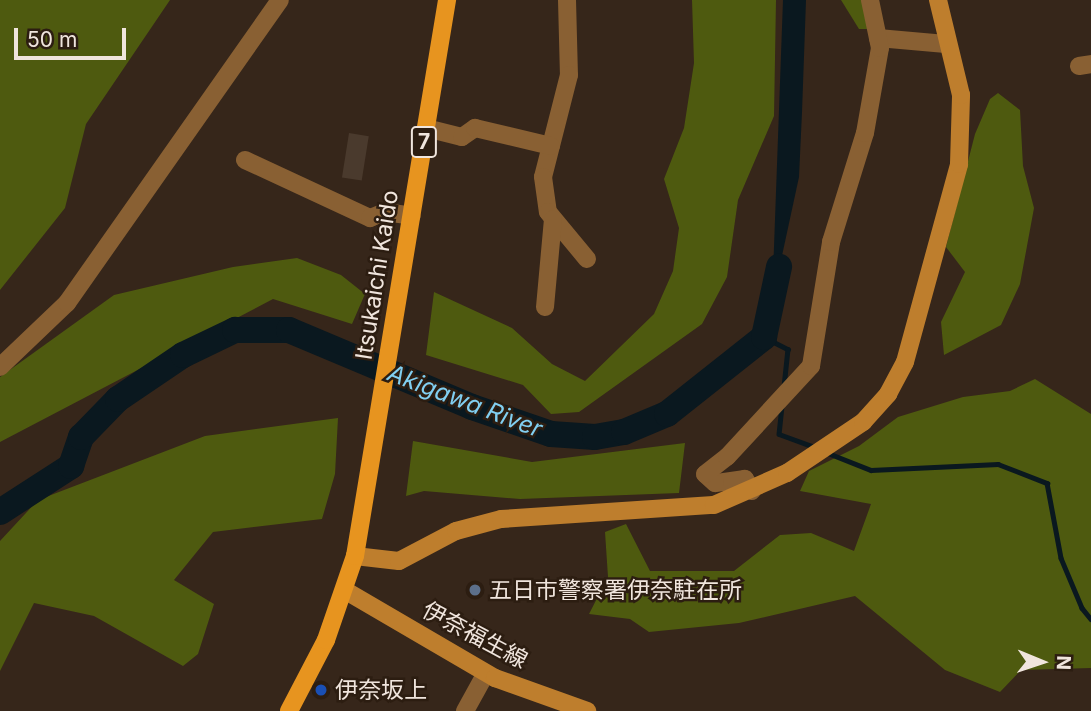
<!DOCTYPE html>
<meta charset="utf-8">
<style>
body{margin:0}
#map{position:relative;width:1091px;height:711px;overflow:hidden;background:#36261a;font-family:Inter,"Noto Sans JP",sans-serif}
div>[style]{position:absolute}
.forest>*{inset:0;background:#4e5a0f}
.water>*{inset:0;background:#0a181f}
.stream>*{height:4.5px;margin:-2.25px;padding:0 2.25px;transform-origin:2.25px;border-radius:2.25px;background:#0a181f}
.river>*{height:26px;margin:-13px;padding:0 13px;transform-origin:13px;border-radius:13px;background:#0a181f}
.building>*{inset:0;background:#4a3a2d;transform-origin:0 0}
.street>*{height:18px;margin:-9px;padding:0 9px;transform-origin:9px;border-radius:9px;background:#896033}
.secondary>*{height:18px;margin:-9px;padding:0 9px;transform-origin:9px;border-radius:9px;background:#be7e2d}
.primary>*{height:18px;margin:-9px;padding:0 9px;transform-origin:9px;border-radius:9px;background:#e7941f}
.dots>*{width:19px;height:19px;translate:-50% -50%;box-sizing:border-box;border:4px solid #2c1d11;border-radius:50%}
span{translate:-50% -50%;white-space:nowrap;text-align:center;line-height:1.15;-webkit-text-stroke:5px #2c1d11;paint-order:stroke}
.shield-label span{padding:2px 5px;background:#2c1d11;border:2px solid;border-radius:5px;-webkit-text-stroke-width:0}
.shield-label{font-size:21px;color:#f0e5dd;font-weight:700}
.street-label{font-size:23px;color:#f0e5dd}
.poi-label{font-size:23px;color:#f0e5dd}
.left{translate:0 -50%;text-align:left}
.water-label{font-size:24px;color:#81cff1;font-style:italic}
.north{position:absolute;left:1007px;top:627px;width:70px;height:70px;-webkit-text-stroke:5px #2c1d11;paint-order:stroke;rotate:92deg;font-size:19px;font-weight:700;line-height:28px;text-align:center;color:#f0e5dd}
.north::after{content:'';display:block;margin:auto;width:24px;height:32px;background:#f0e5dd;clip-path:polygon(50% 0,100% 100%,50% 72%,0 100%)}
.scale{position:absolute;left:14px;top:28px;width:112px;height:32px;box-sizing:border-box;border:4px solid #f0e5dd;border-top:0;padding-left:9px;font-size:21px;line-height:24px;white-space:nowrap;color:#f0e5dd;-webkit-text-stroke:5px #2c1d11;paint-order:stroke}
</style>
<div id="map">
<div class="forest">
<div style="clip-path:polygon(0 0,170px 0,86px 124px,65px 208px,0 290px)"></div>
<div style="clip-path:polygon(692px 0,776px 0,774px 116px,738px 200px,727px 277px,702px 324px,579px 412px,551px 414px,523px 385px,426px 355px,434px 292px,512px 328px,552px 364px,585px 381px,654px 314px,673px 271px,679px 228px,664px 179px,684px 128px,694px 63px)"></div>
<div style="clip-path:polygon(841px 0,864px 0,871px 29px,859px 29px)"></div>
<div style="clip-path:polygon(998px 93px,1020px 110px,1023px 166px,1034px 208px,1020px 284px,1001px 325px,944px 355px,941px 322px,965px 272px,946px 247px,975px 134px,990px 99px)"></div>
<div style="clip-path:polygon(297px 258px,341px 275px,365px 294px,352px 324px,273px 299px,0 442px,0 377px,114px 295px,233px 267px)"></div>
<div style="clip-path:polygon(1035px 379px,1091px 414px,1091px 668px,1021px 670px,1000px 692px,945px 670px,855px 596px,739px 623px,649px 632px,630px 619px,589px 614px,608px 577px,605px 532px,626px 524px,650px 571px,734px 571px,780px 535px,811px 533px,854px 551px,871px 504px,800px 491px,809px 471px,859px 446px,898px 417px,963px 397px,1010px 391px)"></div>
<div style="clip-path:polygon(338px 418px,335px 474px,322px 519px,213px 532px,174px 580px,214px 604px,198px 654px,183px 666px,94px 616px,34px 603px,0 671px,0 541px,38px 500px,205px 436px)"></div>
<div style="clip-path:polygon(413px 441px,532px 462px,685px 443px,679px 493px,520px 499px,424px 491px,406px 496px)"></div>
</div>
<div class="water">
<div style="clip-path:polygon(783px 0,806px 0,802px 112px,799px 177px,772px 302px)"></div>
</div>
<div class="stream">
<div style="left:764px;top:337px;width:27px;rotate:27deg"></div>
<div style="left:788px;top:349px;width:38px;rotate:96deg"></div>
<div style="left:782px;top:406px;width:28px;rotate:96deg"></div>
<div style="left:779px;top:434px;width:37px;rotate:20deg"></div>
<div style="left:828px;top:453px;width:46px;rotate:21.6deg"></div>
<div style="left:871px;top:470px;width:127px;rotate:-2.7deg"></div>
<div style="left:998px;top:464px;width:53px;rotate:21.2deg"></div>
<div style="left:1047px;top:483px;width:76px;rotate:79.4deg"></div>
<div style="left:1061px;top:558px;width:54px;rotate:67.2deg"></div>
<div style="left:1082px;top:608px;width:14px;rotate:51deg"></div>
</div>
<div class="river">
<div style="left:0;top:512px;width:85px;rotate:-32.9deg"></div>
<div style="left:71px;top:466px;width:31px;rotate:-71deg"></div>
<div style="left:81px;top:437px;width:53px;rotate:-45.8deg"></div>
<div style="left:118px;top:399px;width:78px;rotate:-34.1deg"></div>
<div style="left:183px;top:355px;width:58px;rotate:-25.7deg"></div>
<div style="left:235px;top:330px;width:54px"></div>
<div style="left:289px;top:330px;width:199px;rotate:22.8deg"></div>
<div style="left:472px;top:407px;width:83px;rotate:18.9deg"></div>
<div style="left:551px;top:434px;width:44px;rotate:3.9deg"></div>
<div style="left:595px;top:437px;width:29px;rotate:-10deg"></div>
<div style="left:624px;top:432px;width:47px;rotate:-22.7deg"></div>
<div style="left:667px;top:414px;width:124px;rotate:-38.4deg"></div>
<div style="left:764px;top:337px;width:72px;rotate:-77.9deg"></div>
</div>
<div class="building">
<div style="left:349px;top:133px;width:20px;height:45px;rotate:9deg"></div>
</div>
<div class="street">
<div style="left:567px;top:0;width:75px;rotate:88.5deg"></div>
<div style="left:569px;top:75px;width:105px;rotate:104.3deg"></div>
<div style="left:543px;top:177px;width:35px;rotate:82deg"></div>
<div style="left:548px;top:212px;width:61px;rotate:50.3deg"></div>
<div style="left:878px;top:38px;width:68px;rotate:5deg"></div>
<div style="left:1079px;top:66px;width:12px;rotate:-9deg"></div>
<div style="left:426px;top:128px;width:37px;rotate:14deg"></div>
<div style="left:462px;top:137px;width:16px;rotate:-35deg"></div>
<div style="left:475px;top:128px;width:78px;rotate:13.3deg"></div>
<div style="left:245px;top:160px;width:138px;rotate:24.9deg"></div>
<div style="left:370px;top:218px;width:16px;rotate:-22deg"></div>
<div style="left:385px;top:212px;width:27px;rotate:8deg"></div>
<div style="left:545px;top:307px;width:88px;rotate:-84.8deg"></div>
<div style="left:0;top:367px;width:93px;rotate:-43.7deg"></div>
<div style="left:67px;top:303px;width:370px;rotate:-54.9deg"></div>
<div style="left:752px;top:491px;width:14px;rotate:-120deg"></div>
<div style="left:745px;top:479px;width:30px;rotate:172deg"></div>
<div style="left:715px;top:483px;width:13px;rotate:-138deg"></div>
<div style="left:705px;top:474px;width:28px;rotate:-38deg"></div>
<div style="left:727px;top:457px;width:124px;rotate:-47.3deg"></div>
<div style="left:811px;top:366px;width:126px;rotate:-80.8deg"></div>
<div style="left:831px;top:242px;width:114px;rotate:-72.7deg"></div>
<div style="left:865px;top:133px;width:86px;rotate:-80deg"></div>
<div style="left:880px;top:48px;width:49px;rotate:-101.8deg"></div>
<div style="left:465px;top:711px;width:43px;rotate:-61.1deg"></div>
</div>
<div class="secondary">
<div style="left:355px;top:556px;width:44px;rotate:6.5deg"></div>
<div style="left:399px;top:561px;width:64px;rotate:-27.8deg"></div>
<div style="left:456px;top:531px;width:47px;rotate:-14.9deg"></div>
<div style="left:501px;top:519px;width:213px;rotate:-3.8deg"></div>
<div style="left:714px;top:505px;width:80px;rotate:-23.7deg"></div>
<div style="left:787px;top:473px;width:92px;rotate:-33.9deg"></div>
<div style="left:863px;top:422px;width:38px;rotate:-48deg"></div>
<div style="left:888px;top:394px;width:36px;rotate:-62deg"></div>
<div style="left:905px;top:362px;width:205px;rotate:-74.7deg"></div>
<div style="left:959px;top:164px;width:69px;rotate:-88.3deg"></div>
<div style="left:961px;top:95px;width:98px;rotate:-103.6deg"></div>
<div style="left:346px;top:591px;width:173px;rotate:30.3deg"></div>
<div style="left:495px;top:678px;width:98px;rotate:19.7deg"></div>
</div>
<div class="primary">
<div style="left:289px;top:711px;width:80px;rotate:-62.5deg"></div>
<div style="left:326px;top:640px;width:89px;rotate:-71deg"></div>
<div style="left:355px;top:556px;width:564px;rotate:-80.6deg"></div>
</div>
<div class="dots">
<div style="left:475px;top:590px;background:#5c6f8a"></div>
<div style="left:321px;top:690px;background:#1a4fb4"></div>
</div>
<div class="shield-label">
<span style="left:424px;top:142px">7</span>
</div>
<div class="street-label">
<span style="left:377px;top:275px;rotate:-81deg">Itsukaichi Kaido</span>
<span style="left:475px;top:635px;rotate:28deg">伊奈福生線</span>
</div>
<div class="poi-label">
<span class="left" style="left:489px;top:590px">五日市警察署伊奈駐在所</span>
<span class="left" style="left:335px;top:690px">伊奈坂上</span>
</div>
<div class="water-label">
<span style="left:465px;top:401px;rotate:21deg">Akigawa River</span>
</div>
<div class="north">N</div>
<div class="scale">50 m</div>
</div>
